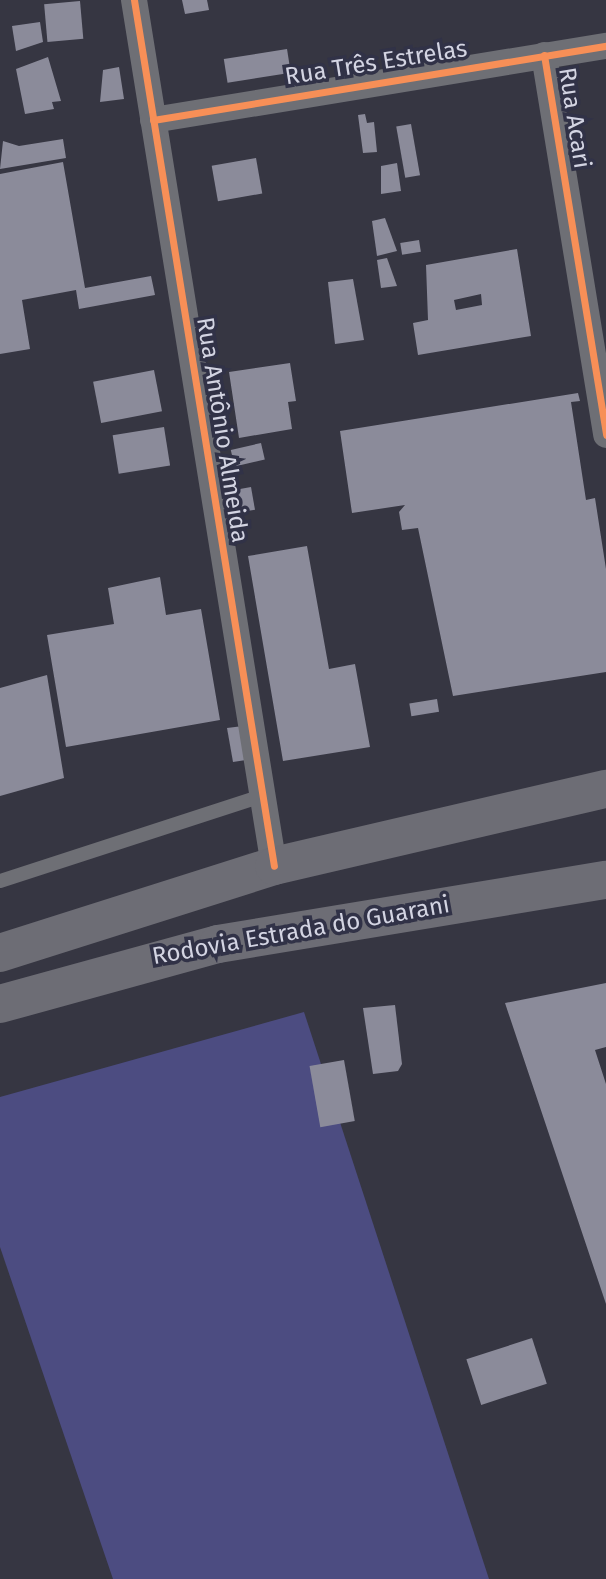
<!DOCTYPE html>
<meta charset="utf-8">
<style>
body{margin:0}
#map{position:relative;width:606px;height:1579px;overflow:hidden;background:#363642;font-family:"Fira Sans",sans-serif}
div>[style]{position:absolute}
.green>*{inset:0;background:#4c4c81}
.building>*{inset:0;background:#8b8b9a;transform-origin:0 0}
.lane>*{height:14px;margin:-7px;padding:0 7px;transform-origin:7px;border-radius:7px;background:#6e6f75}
.street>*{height:26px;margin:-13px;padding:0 13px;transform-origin:13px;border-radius:13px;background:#6e6f75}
.highway>*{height:38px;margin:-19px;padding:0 19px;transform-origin:19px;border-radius:19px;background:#6d6d75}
.cycleway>*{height:7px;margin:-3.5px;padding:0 3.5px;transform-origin:3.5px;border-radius:3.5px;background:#f78f57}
span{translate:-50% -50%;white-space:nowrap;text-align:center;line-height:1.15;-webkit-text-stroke:7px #313247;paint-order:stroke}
.street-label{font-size:24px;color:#d3d4e2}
</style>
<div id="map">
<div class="green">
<div style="clip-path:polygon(304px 1012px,489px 1579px,113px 1579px,0 1247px,0 1097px)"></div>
</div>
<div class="building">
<div style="clip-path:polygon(182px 0,207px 0,209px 10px,185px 14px)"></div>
<div style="left:80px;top:1px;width:38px;height:36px;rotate:85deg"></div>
<div style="clip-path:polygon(40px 22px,43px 42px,16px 51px,12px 26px)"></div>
<div style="left:287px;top:49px;width:24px;height:64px;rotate:81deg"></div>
<div style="clip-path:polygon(48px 57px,61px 101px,52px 102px,54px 109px,25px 114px,16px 69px)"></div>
<div style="clip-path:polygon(119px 67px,124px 99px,100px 102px,103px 70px)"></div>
<div style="clip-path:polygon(365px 114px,367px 123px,374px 122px,377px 152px,363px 153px,358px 115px)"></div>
<div style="left:411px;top:124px;width:52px;height:15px;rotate:80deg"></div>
<div style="clip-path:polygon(63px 139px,66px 158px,0 169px,3px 141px,19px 146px)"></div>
<div style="left:256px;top:158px;width:36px;height:45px;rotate:80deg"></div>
<div style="clip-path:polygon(63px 162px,85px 288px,151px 276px,155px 295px,79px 309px,76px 290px,22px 300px,30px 349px,0 354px,0 174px)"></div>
<div style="clip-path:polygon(397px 163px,401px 191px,381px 194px,381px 166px)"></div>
<div style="clip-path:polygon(385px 218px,397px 251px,377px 256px,372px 221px)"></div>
<div style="left:419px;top:240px;width:12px;height:19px;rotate:81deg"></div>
<div style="clip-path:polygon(evenodd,517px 249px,531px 336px,418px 355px,413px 323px,428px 320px,426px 265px,517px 249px,481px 294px,482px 305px,456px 310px,454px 300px,481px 294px)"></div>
<div style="clip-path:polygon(387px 258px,397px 286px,381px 288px,377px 260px)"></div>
<div style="clip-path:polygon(353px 279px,364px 340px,335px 344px,328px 282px)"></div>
<div style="clip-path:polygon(290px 363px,296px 401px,288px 402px,292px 429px,239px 438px,229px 372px)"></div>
<div style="left:154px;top:370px;width:42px;height:62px;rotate:79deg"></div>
<div style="clip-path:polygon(578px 393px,580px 401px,571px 402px,586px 500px,595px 498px,606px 569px,606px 672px,453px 696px,418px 528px,402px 530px,399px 512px,405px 505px,352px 513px,340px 431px)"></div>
<div style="left:164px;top:427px;width:39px;height:52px;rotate:81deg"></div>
<div style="left:261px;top:443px;width:17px;height:31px;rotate:77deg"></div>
<div style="left:251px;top:487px;width:23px;height:14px;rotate:80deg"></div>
<div style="clip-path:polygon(307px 546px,329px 669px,355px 664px,370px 747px,283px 761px,248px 556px)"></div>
<div style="clip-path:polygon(160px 577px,166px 615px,201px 609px,220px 720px,66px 747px,47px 635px,114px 624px,108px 588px)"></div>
<div style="clip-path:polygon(47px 675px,64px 778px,0 796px,0 688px)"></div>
<div style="left:437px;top:699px;width:13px;height:28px;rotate:81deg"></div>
<div style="clip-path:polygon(243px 726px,246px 760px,233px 762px,227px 728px)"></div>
<div style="clip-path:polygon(606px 983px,606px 1047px,595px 1050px,606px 1084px,606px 1304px,505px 1003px)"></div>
<div style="clip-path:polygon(395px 1005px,402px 1064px,398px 1071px,373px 1074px,363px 1008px)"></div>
<div style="left:344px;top:1060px;width:62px;height:35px;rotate:80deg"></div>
<div style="left:532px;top:1338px;width:48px;height:69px;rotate:72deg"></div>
</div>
<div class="lane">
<div style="left:0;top:881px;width:274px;rotate:-18deg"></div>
</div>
<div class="street">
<div style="left:134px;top:0;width:877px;rotate:80.82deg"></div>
<div style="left:544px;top:55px;width:385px;rotate:80.7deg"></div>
<div style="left:153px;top:120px;width:459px;rotate:-9.3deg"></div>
</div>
<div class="highway">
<div style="left:0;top:953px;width:287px;rotate:-17.6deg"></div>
<div style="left:274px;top:866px;width:341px;rotate:-13.1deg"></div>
<div style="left:0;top:1004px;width:226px;rotate:-15.4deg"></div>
<div style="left:218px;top:944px;width:393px;rotate:-9.4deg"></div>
</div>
<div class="cycleway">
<div style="left:134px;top:0;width:877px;rotate:80.82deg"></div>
<div style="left:544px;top:55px;width:385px;rotate:80.7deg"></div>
<div style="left:153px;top:120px;width:459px;rotate:-9.3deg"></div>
</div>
<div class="street-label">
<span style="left:376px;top:63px;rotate:-9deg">Rua Três Estrelas</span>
<span style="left:574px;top:118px;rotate:81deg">Rua Acari</span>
<span style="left:222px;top:430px;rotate:81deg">Rua Antônio Almeida</span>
<span style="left:301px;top:931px;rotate:-10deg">Rodovia Estrada do Guarani</span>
</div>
</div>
